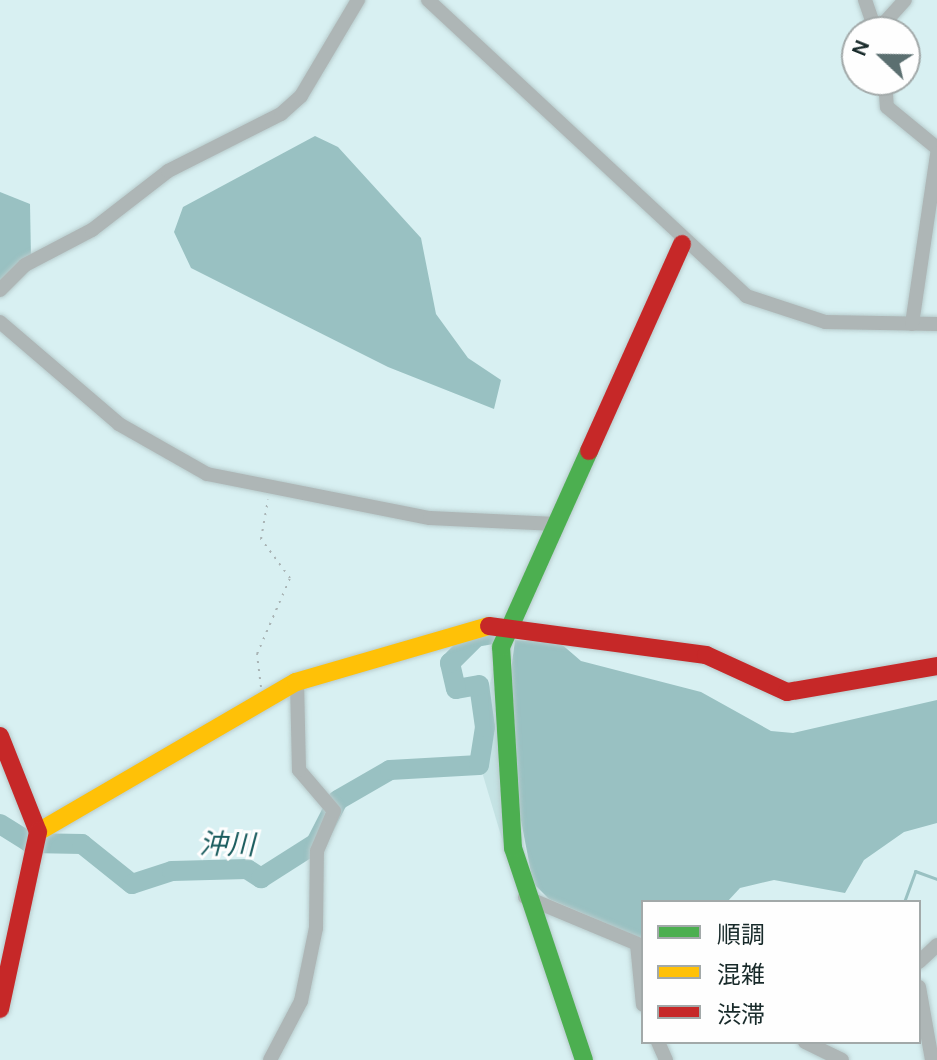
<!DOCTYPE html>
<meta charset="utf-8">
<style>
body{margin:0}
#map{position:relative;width:937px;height:1060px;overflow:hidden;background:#d8f0f2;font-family:Karla,"Noto Sans JP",sans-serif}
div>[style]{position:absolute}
.green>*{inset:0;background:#c5e3e4}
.water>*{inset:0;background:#99c1c2}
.stream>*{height:3px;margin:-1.5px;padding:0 1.5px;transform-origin:1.5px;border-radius:1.5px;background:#99c1c2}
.river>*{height:20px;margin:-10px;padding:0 10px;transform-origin:10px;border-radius:10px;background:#99c1c2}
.path>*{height:2px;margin-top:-1px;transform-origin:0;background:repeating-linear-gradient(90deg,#a9b4b5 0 2px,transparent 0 8px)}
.roads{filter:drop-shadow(0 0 2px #b7cbcc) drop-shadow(0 0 2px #b7cbcc)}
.street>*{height:14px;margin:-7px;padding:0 7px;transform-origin:7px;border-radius:7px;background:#aeb6b6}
.fast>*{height:18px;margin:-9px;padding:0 9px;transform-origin:9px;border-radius:9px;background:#4caf50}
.slow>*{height:18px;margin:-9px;padding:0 9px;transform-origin:9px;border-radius:9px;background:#ffc107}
.jam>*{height:18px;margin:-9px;padding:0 9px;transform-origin:9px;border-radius:9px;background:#c62828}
span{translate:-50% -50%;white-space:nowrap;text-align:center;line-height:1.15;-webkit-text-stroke:6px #fefefe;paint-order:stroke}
.water-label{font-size:28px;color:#1a5c5e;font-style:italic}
.legend{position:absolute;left:641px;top:900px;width:280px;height:144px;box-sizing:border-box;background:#fefefe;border:2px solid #a2a9a9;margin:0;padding:10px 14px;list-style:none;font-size:24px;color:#182a2a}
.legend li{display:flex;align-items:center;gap:16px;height:40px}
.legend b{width:40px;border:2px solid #a2a9a9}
.north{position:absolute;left:841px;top:16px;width:80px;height:80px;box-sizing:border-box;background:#fefefe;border:2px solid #a2a9a9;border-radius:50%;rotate:292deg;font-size:22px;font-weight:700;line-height:32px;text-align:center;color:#182a2a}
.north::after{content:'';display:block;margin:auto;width:28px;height:36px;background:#5b6f70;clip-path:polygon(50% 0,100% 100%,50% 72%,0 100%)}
</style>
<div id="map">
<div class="green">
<div style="clip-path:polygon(497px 658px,509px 853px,522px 906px,482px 772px,483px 708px)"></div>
</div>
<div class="water">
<div style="clip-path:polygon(315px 136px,338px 147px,421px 238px,436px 314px,468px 358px,501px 380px,494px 409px,388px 367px,191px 268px,174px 232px,183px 207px)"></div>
<div style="clip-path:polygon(0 192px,30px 204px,31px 257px,0 286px)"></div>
<div style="clip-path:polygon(532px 632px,552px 636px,581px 661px,701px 692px,771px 731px,793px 733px,937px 700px,937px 823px,904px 832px,864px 860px,845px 893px,774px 880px,740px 888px,727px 902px,643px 902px,643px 939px,549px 899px,533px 883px,519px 810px,511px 671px,515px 640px,530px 641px)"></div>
</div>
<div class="stream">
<div style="left:904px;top:902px;width:33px;rotate:-70deg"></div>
<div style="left:915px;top:871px;width:23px;rotate:20deg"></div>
</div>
<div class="river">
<div style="left:0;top:824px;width:36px;rotate:32deg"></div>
<div style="left:30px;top:843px;width:52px;rotate:1.1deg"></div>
<div style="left:82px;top:844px;width:64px;rotate:38.7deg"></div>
<div style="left:132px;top:884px;width:42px;rotate:-18deg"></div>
<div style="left:172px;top:871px;width:75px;rotate:-1.5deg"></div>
<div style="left:247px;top:869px;width:17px;rotate:33deg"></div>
<div style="left:261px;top:878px;width:65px;rotate:-32.5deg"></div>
<div style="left:316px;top:843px;width:48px;rotate:-62.9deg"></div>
<div style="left:338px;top:800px;width:60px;rotate:-30deg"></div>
<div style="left:390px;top:770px;width:89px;rotate:-3.2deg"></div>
<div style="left:479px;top:765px;width:38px;rotate:-81deg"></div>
<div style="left:485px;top:727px;width:42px;rotate:-98.1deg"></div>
<div style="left:479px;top:685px;width:23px;rotate:170deg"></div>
<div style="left:456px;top:689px;width:27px;rotate:-103deg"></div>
<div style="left:450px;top:663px;width:37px;rotate:-45deg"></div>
<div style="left:476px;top:637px;width:22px;rotate:-10deg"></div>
</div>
<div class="path">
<div style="left:261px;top:687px;width:33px;rotate:-97deg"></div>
<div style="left:257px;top:654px;width:83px;rotate:-66.5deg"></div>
<div style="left:290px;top:578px;width:49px;rotate:-126.6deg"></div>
<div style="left:261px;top:539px;width:40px;rotate:-80deg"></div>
</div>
<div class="roads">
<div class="street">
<div style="left:428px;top:0;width:434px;rotate:42.9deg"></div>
<div style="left:746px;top:296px;width:83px;rotate:18.2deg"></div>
<div style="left:825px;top:322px;width:112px;rotate:1deg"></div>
<div style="left:865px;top:0;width:34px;rotate:71deg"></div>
<div style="left:876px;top:32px;width:43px;rotate:-47.8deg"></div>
<div style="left:885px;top:80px;width:27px;rotate:86deg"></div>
<div style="left:887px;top:107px;width:65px;rotate:39.4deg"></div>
<div style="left:0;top:290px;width:35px;rotate:-45deg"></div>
<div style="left:25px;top:265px;width:76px;rotate:-27.6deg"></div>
<div style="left:92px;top:230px;width:96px;rotate:-37.8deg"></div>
<div style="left:168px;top:171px;width:127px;rotate:-26.8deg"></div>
<div style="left:281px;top:114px;width:27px;rotate:-42deg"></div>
<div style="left:301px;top:96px;width:112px;rotate:-59.3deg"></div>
<div style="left:0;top:322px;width:157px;rotate:40.6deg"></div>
<div style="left:119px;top:424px;width:101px;rotate:29.6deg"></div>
<div style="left:207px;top:474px;width:227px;rotate:11.2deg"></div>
<div style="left:430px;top:518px;width:126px;rotate:2.7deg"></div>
<div style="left:912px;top:324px;width:172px;rotate:-81.6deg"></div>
<div style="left:525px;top:897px;width:128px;rotate:22.6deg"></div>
<div style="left:637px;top:944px;width:61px;rotate:84.4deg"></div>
<div style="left:919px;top:962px;width:25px;rotate:-43deg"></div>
<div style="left:919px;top:987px;width:74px;rotate:79.9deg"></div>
<div style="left:658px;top:1042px;width:20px;rotate:66deg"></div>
<div style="left:805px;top:1042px;width:41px;rotate:25.9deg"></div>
<div style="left:270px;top:1060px;width:67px;rotate:-62.3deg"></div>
<div style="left:301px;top:1001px;width:75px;rotate:-78.4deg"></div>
<div style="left:316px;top:928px;width:77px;rotate:-89.3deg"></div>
<div style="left:317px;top:851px;width:43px;rotate:-67deg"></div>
<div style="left:334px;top:811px;width:54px;rotate:-130.5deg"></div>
<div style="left:299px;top:770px;width:88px;rotate:-91.3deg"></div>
</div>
<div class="fast">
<div style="left:584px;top:1060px;width:224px;rotate:-108.5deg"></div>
<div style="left:513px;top:848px;width:201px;rotate:-93.4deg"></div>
<div style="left:501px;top:647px;width:215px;rotate:-65.8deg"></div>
</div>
<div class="slow">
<div style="left:38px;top:832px;width:298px;rotate:-30.2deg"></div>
<div style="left:296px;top:682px;width:201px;rotate:-16.2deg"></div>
</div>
<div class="jam">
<div style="left:589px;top:451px;width:227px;rotate:-65.8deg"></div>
<div style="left:489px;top:626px;width:219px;rotate:7.6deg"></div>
<div style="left:706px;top:655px;width:89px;rotate:24.6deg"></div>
<div style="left:787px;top:692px;width:152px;rotate:-9.8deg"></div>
<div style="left:0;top:736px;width:103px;rotate:68.4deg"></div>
<div style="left:38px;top:832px;width:181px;rotate:102.1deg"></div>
</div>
</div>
<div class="water-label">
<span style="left:227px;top:845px;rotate:1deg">沖川</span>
</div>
<ul class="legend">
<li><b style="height:10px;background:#4caf50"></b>順調</li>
<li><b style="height:10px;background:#ffc107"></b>混雑</li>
<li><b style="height:10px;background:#c62828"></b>渋滞</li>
</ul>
<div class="north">N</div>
</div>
